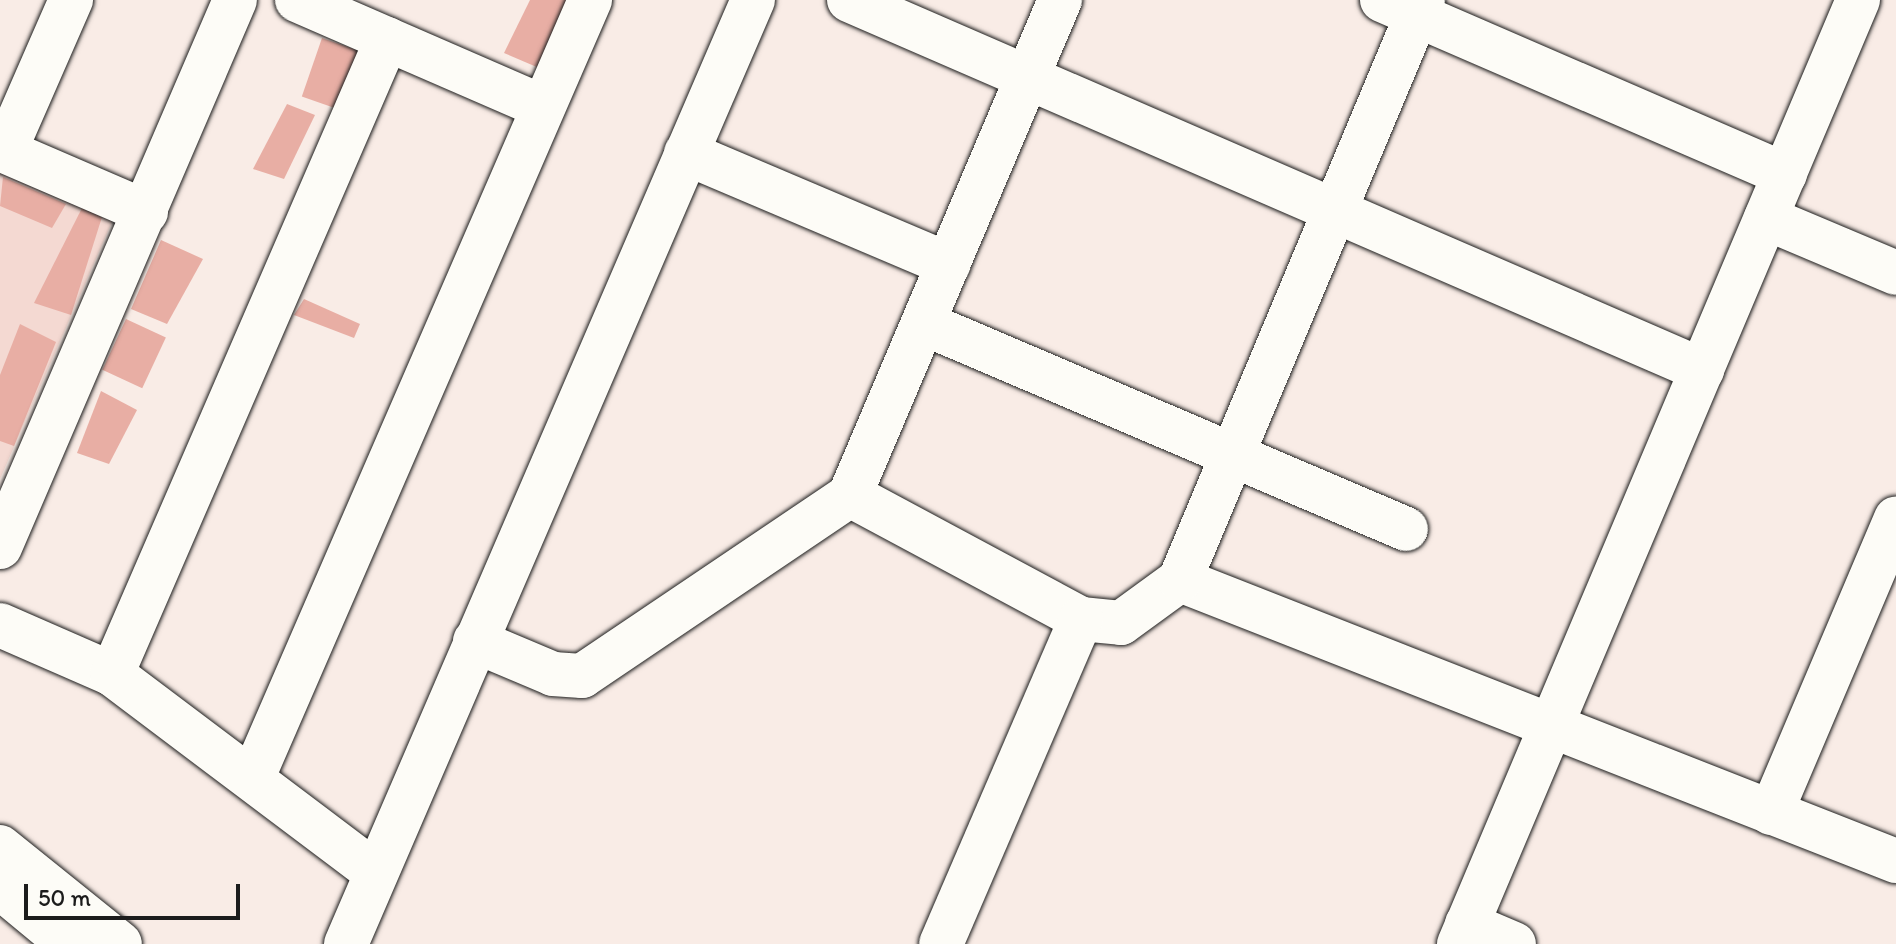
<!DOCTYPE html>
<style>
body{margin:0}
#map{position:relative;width:1896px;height:944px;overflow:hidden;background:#f9ece6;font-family:Itim,sans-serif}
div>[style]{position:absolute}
.built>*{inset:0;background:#f4d9d2}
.building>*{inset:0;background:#e8aea4;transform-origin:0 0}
.roads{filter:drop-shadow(0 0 2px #1c1c1c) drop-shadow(0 0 2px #1c1c1c)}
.minor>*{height:44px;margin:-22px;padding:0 22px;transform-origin:22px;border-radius:22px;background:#fdfcf7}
.major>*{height:44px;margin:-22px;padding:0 22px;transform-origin:22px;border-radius:22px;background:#fdfcf7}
span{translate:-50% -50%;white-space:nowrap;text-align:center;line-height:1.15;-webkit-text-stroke:6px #fdfcf7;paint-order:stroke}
.scale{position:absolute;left:24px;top:884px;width:216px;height:36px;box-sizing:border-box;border:4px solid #1c1c1c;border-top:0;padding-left:10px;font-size:24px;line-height:28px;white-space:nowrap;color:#1c1c1c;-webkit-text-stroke:6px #fdfcf7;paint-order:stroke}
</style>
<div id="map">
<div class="built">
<div style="clip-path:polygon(0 168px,116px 213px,0 479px)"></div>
</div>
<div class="building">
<div style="clip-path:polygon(530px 0,575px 0,539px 68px,504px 53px)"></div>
<div style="left:322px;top:38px;width:40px;height:62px;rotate:19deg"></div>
<div style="clip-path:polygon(287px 104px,315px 115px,284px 179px,253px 169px)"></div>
<div style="clip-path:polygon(3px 177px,66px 204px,52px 228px,0 206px)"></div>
<div style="clip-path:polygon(82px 208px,102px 217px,71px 315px,34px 303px)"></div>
<div style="clip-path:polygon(161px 240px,203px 259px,167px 324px,131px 309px)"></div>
<div style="clip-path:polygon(304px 299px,360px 324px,354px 338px,294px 315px)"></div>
<div style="left:126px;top:319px;width:44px;height:56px;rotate:25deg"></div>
<div style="clip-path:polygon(20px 324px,56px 342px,14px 446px,0 441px,0 375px)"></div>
<div style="clip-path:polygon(101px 391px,137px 410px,109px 464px,77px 453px)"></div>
</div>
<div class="roads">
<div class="minor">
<div style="left:297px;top:0;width:268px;rotate:23.5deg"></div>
<div style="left:849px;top:0;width:930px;rotate:23.45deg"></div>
<div style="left:1382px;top:0;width:439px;rotate:23.4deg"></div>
<div style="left:0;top:149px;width:159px;rotate:23.3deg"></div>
<div style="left:5px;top:151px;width:165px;rotate:-66.4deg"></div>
<div style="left:686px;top:153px;width:285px;rotate:23deg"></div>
<div style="left:1766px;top:218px;width:141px;rotate:22.9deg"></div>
<div style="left:923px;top:323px;width:525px;rotate:23.1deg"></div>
<div style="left:850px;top:495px;width:538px;rotate:-67.01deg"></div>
<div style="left:0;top:547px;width:595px;rotate:-66.75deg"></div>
<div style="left:1180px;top:580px;width:769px;rotate:21.43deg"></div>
<div style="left:0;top:625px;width:122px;rotate:23.6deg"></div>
<div style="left:112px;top:674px;width:329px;rotate:37deg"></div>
<div style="left:475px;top:641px;width:85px;rotate:22.9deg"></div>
<div style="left:553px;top:674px;width:29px;rotate:4deg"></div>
<div style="left:582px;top:676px;width:323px;rotate:-34deg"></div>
<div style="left:850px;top:495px;width:262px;rotate:28.2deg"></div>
<div style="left:1081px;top:619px;width:40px;rotate:5.7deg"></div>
<div style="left:1121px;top:623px;width:73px;rotate:-36.1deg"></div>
<div style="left:1180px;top:580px;width:629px;rotate:-67.27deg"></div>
<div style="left:112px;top:674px;width:692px;rotate:-66.58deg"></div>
<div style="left:253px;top:777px;width:847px;rotate:-66.55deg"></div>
<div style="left:1771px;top:813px;width:320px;rotate:-67deg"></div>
<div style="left:1467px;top:924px;width:51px;rotate:23.1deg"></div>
<div style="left:346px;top:944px;width:1028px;rotate:-66.68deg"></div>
<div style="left:941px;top:944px;width:354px;rotate:-66.7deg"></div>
<div style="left:1459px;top:944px;width:1025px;rotate:-67.09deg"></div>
</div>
<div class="major">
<div style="left:0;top:847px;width:154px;rotate:38.9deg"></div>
<div style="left:0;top:887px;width:89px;rotate:39.6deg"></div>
</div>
</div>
<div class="scale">50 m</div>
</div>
